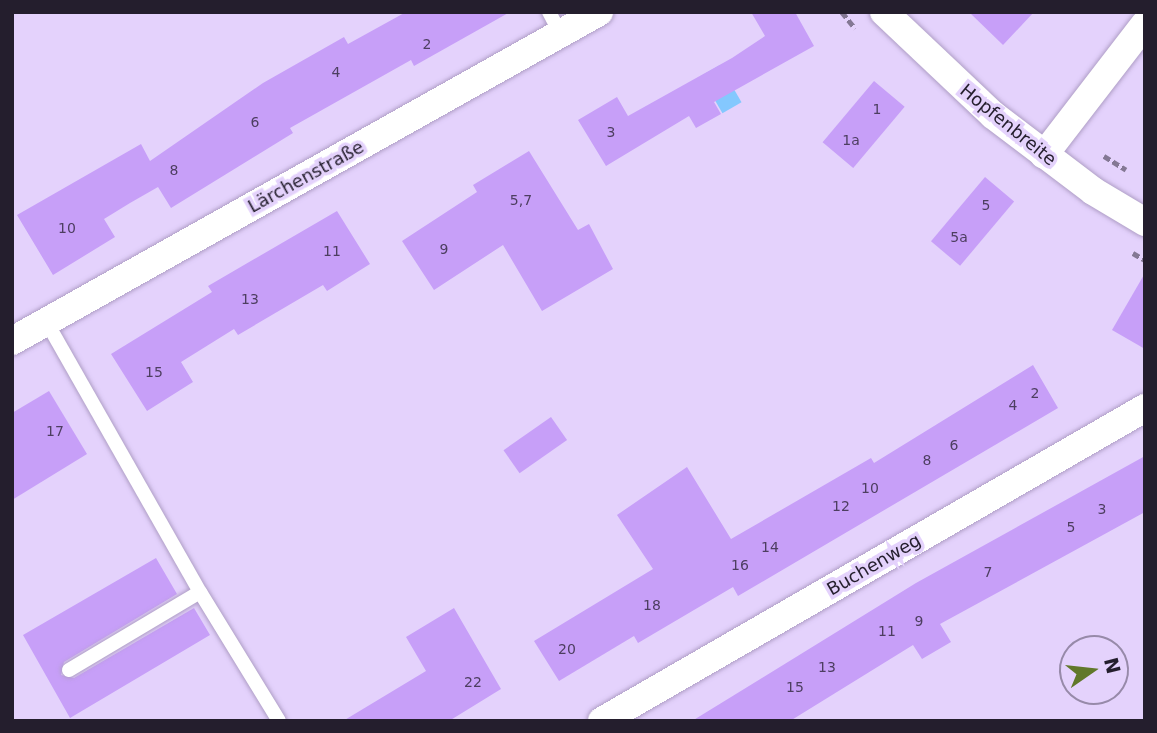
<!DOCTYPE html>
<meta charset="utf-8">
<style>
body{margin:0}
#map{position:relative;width:1157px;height:733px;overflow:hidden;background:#e4d2fc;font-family:"DejaVu Sans",sans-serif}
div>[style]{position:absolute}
.water>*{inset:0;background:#84c8fe;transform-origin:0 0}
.building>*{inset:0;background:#c79ff8;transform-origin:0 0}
.path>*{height:4.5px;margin-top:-2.25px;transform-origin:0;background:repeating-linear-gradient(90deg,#847894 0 7px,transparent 0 10.5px)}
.roads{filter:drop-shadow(0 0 2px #af9ec6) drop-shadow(0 0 2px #af9ec6)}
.lane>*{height:14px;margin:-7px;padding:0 7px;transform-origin:7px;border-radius:7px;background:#fff}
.street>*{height:28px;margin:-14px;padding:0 14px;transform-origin:14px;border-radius:14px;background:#fff}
span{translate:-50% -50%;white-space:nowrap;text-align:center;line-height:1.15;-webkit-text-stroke:7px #e4d2fc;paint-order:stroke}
.number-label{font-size:14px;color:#4d3e60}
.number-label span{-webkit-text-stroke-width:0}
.street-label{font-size:18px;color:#241e2d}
.frame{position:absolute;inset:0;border:14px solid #241e2d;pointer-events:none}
.north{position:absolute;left:1059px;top:635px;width:70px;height:70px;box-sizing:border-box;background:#e4d2fc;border:2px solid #978aa9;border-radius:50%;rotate:76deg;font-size:19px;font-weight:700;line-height:28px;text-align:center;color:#241e2d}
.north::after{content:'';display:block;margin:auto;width:24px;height:32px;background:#61782a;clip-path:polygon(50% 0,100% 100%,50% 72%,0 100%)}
</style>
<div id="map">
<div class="water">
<div style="left:720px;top:65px;width:43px;height:22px;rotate:60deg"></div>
</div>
<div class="building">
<div style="clip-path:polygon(406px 12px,510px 12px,414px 66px,411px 60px,290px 128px,293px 133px,171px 208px,158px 187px,130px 203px,104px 219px,115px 237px,53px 275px,17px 215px,141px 144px,150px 161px,263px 83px,344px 37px,348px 44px)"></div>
<div style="clip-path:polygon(751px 12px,795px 12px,814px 46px,714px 102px,721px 114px,696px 128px,689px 116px,606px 166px,578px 120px,617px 97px,628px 116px,732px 58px,765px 36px)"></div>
<div style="clip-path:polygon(969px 12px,1034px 12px,1003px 45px)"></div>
<div style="left:874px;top:81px;width:40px;height:80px;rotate:40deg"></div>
<div style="clip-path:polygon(529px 151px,578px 230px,589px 224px,613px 269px,542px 311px,503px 245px,434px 290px,402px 241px,477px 192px,473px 185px)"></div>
<div style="left:985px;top:177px;width:38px;height:84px;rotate:40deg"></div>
<div style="clip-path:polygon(337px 211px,370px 264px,327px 291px,323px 285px,238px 335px,234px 329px,181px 362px,193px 382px,147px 411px,111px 354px,212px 292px,208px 286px)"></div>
<div style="clip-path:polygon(1145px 273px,1145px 349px,1112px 330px)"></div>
<div style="clip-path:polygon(1033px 365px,1058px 408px,738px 596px,733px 587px,638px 643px,634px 636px,559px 681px,534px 641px,653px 569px,617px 515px,687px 467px,731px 539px,871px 458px,874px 463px)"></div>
<div style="clip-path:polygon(49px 391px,87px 454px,12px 500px,12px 413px)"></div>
<div style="left:551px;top:417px;width:28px;height:58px;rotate:55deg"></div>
<div style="clip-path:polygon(1145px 456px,1145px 512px,940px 624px,951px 642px,922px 659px,913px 645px,790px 721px,692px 721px,916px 583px)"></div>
<div style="clip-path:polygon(156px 558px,177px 594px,64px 662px,61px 675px,74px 678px,194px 608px,210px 635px,70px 718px,23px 635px)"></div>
<div style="clip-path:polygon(454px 608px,501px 689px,449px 721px,343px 721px,426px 671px,406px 637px)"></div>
</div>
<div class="path">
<div style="left:842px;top:12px;width:21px;rotate:51deg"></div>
<div style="left:1104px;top:156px;width:26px;rotate:32deg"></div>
<div style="left:1133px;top:253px;width:14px;rotate:30deg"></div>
</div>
<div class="roads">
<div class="lane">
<div style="left:549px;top:12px;width:26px;rotate:62deg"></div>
<div style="left:46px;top:321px;width:312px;rotate:60.4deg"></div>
<div style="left:200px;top:592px;width:151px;rotate:58.5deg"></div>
<div style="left:69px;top:670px;width:152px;rotate:-30.8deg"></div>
</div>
<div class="street">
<div style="left:884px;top:12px;width:150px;rotate:43.4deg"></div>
<div style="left:993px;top:115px;width:126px;rotate:37.2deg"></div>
<div style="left:1093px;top:191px;width:61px;rotate:30.8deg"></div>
<div style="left:1044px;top:155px;width:165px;rotate:-52.4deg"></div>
<div style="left:12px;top:341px;width:673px;rotate:-29.27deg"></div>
<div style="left:602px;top:721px;width:627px;rotate:-29.96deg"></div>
</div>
</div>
<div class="number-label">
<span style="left:427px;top:44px">2</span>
<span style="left:336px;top:72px">4</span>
<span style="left:877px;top:109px">1</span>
<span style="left:255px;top:122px">6</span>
<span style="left:611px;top:132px">3</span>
<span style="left:851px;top:140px">1a</span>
<span style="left:174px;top:170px">8</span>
<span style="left:521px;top:200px">5,7</span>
<span style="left:986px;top:205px">5</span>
<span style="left:67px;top:228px">10</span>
<span style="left:959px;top:237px">5a</span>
<span style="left:444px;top:249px">9</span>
<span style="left:332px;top:251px">11</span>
<span style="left:250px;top:299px">13</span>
<span style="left:154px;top:372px">15</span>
<span style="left:1035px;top:393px">2</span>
<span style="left:1013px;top:405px">4</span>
<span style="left:55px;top:431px">17</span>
<span style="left:954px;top:445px">6</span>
<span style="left:927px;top:460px">8</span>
<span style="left:870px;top:488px">10</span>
<span style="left:841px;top:506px">12</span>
<span style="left:1102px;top:509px">3</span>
<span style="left:1071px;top:527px">5</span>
<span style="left:770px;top:547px">14</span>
<span style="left:740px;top:565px">16</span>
<span style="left:988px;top:572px">7</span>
<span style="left:652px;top:605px">18</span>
<span style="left:919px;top:621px">9</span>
<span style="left:887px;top:631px">11</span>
<span style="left:567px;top:649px">20</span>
<span style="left:827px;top:667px">13</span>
<span style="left:473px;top:682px">22</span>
<span style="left:795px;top:687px">15</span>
</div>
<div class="street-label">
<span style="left:1008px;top:125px;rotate:39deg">Hopfenbreite</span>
<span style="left:306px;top:177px;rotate:-29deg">Lärchenstraße</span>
<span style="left:874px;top:565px;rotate:-30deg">Buchenweg</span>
</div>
<div class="frame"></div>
<div class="north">N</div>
</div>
